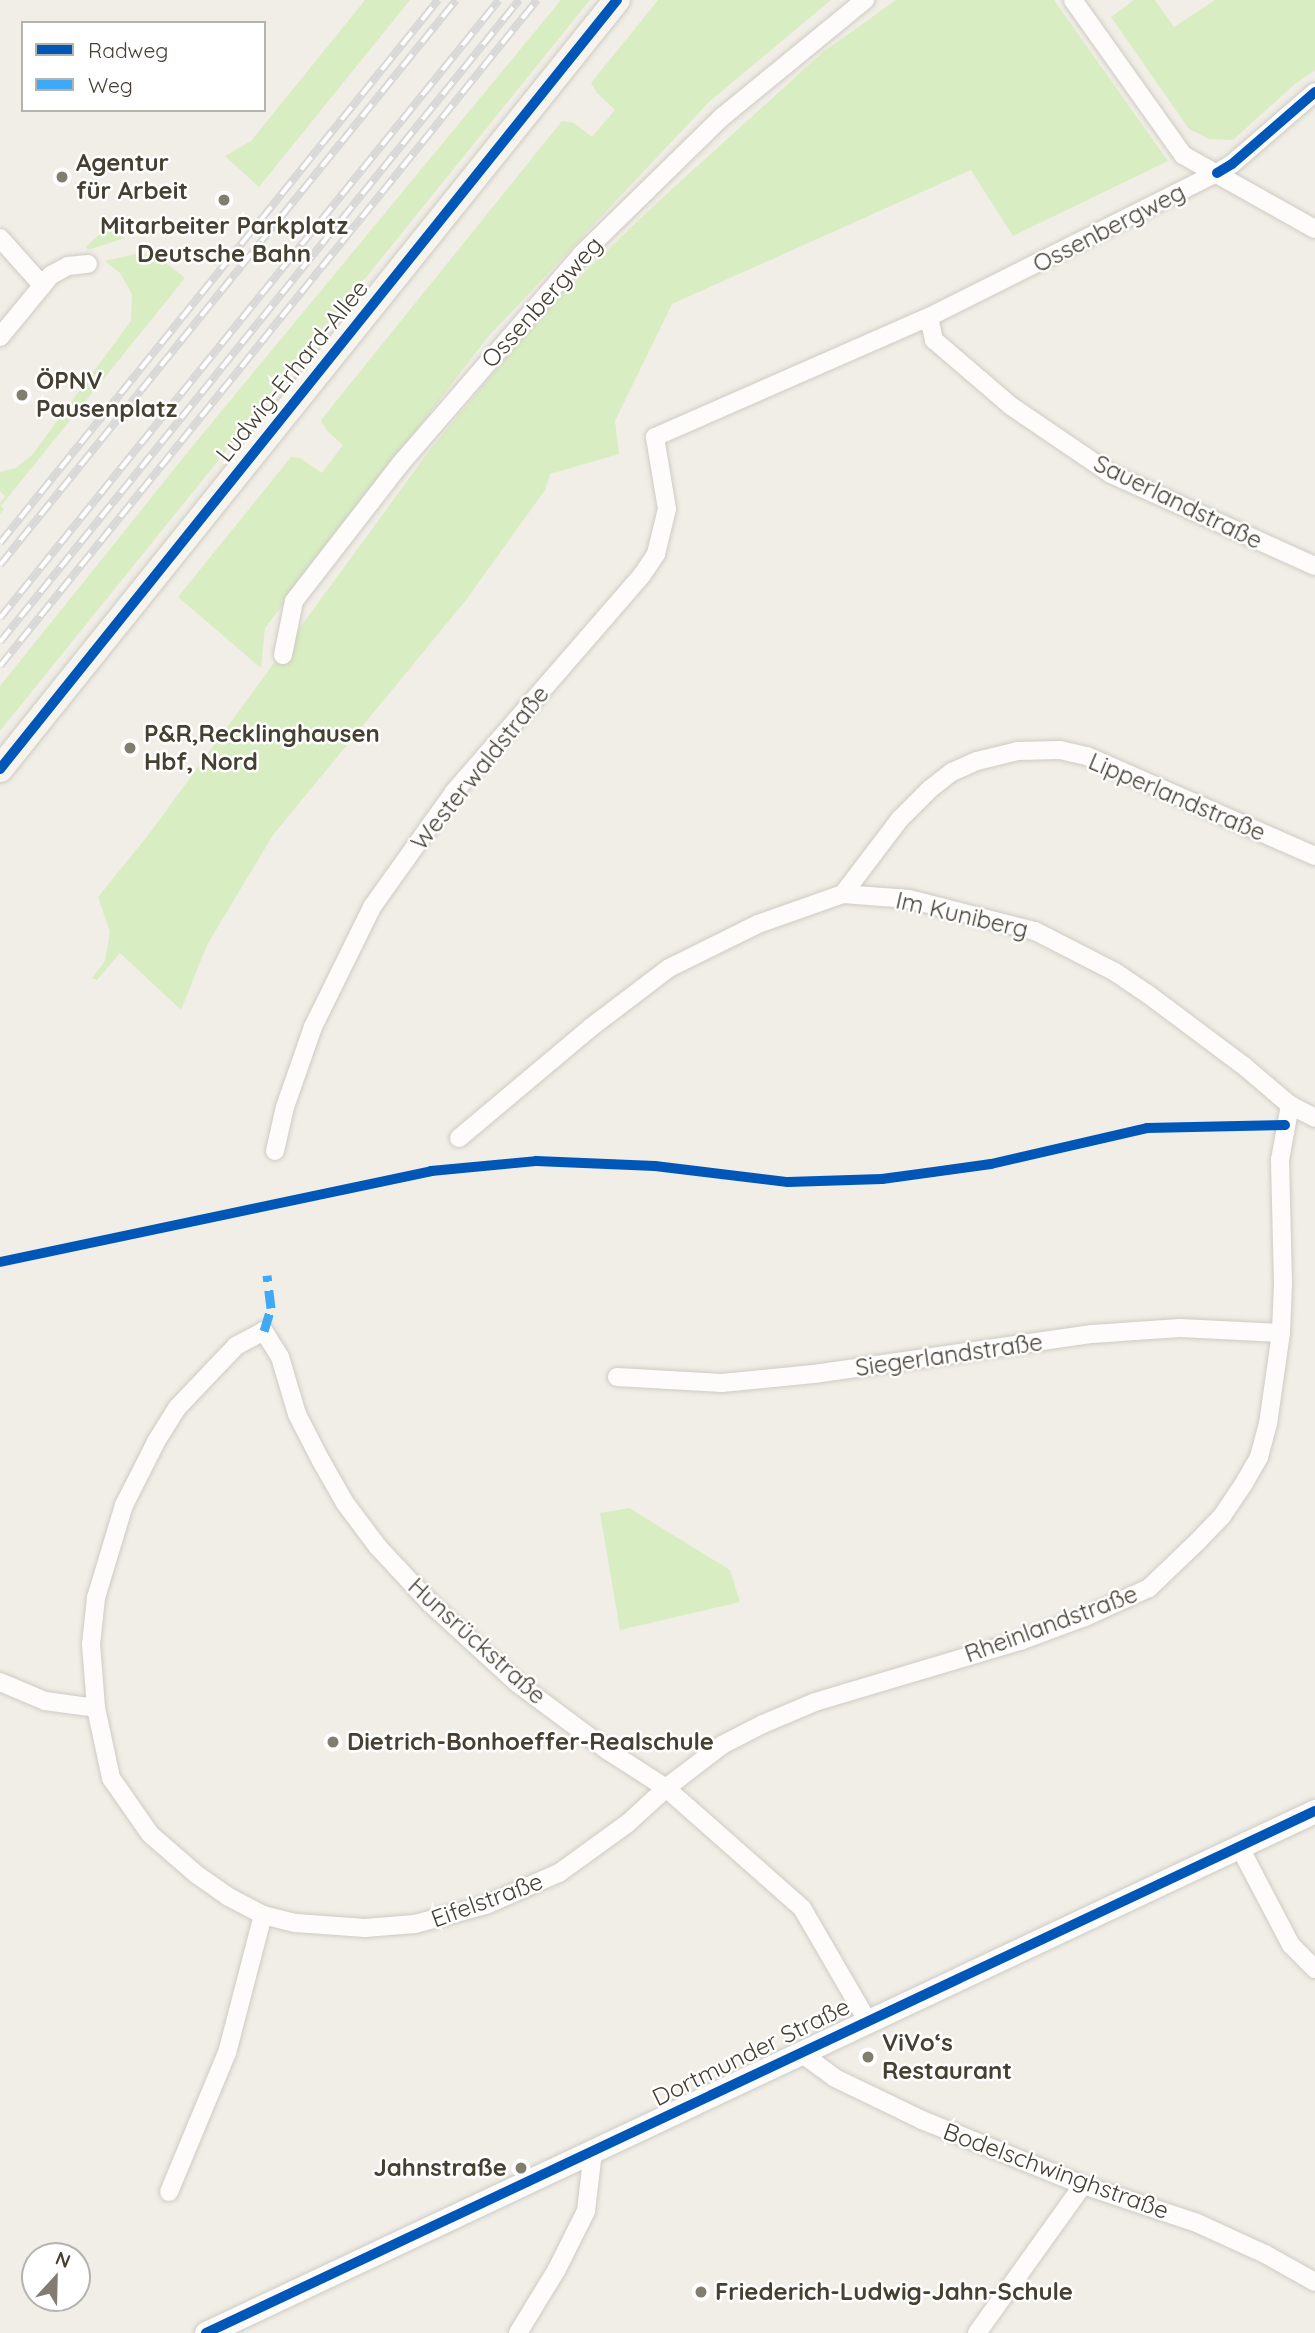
<!DOCTYPE html>
<meta charset="utf-8">
<style>
body{margin:0}
#map{position:relative;width:1315px;height:2333px;overflow:hidden;background:#f0eee6;font-family:Quicksand,sans-serif}
div>[style]{position:absolute}
.green>*{inset:0;background:#d9edc3}
.roads{filter:drop-shadow(0 0 2px #cecbc4) drop-shadow(0 0 2px #cecbc4)}
.minor>*{height:18px;margin:-9px;padding:0 9px;transform-origin:9px;border-radius:9px;background:#fdfcfb}
.tertiary>*{height:23px;margin:-11.5px;padding:0 11.5px;transform-origin:11.5px;border-radius:11.5px;background:#fdfcfb}
.secondary>*{height:26px;margin:-13px;padding:0 13px;transform-origin:13px;border-radius:13px;background:#f6f4ed}
.rail>*{height:8px;margin-top:-4px;transform-origin:0;background:repeating-linear-gradient(90deg,#fff 0 16px,#d8d8d7 0 32px);box-sizing:border-box;border-block:2px solid #d8d8d7}
.quiet>*{height:9px;margin-top:-4.5px;transform-origin:0;background:repeating-linear-gradient(90deg,#3fa9f5 0 18px,transparent 0 27px)}
.cycleway>*{height:10px;margin:-5px;padding:0 5px;transform-origin:5px;border-radius:5px;background:#0057b8}
.dots>*{width:19px;height:19px;translate:-50% -50%;box-sizing:border-box;border:4px solid #fff;border-radius:50%}
span{translate:-50% -50%;white-space:nowrap;text-align:center;line-height:1.15;-webkit-text-stroke:5px #fff;paint-order:stroke}
.poi-label{font-size:24px;color:#454032;font-weight:700}
.left{translate:0 -50%;text-align:left}
.right{translate:-100% -50%;text-align:right}
.street-label{font-size:24px;color:#454032}
.legend{position:absolute;left:21px;top:21px;width:245px;height:91px;box-sizing:border-box;background:#fff;border:2px solid #b5b3ad;margin:0;padding:9px 12px;list-style:none;font-size:21px;color:#454032}
.legend li{display:flex;align-items:center;gap:14px;height:35px}
.legend b{width:35px;border:2px solid #b5b3ad}
.north{position:absolute;left:21px;top:2242px;width:70px;height:70px;box-sizing:border-box;background:#fff;border:2px solid #b5b3ad;border-radius:50%;rotate:22deg;font-size:19px;font-weight:700;line-height:28px;text-align:center;color:#454032}
.north::after{content:'';display:block;margin:auto;width:24px;height:32px;background:#817d71;clip-path:polygon(50% 0,100% 100%,50% 72%,0 100%)}
</style>
<div id="map">
<div class="green">
<div style="clip-path:polygon(365px 0,410px 0,259px 187px,225px 156px,251px 141px)"></div>
<div style="clip-path:polygon(561px 0,590px 0,0 731px,0 686px,191px 448px)"></div>
<div style="clip-path:polygon(658px 0,831px 0,710px 101px,487px 338px,265px 628px,261px 668px,178px 597px,291px 457px,300px 458px,322px 473px,343px 445px,326px 430px,321px 420px,562px 121px,574px 123px,592px 137px,615px 110px,597px 93px,591px 83px)"></div>
<div style="clip-path:polygon(896px 0,1054px 0,1168px 161px,1013px 236px,971px 170px,672px 304px,615px 421px,619px 454px,550px 474px,545px 490px,466px 600px,273px 835px,207px 945px,181px 1010px,120px 953px,97px 980px,92px 978px,105px 961px,110px 932px,98px 897px,149px 834px,432px 447px,547px 309px,648px 211px,823px 52px)"></div>
<div style="clip-path:polygon(1134px 0,1155px 0,1174px 27px,1215px 0,1315px 0,1315px 70px,1295px 84px,1233px 140px,1209px 139px,1189px 129px,1111px 17px)"></div>
<div style="clip-path:polygon(109px 225px,125px 238px,88px 250px,86px 247px)"></div>
<div style="clip-path:polygon(143px 252px,154px 260px,157px 256px,185px 278px,1px 506px,4px 509px,0 514px,0 503px,5px 496px,0 491px,0 472px,16px 468px,32px 455px,131px 321px,132px 294px,120px 273px,105px 261px)"></div>
<div style="clip-path:polygon(629px 1508px,730px 1570px,740px 1602px,620px 1630px,600px 1513px)"></div>
</div>
<div class="roads">
<div class="minor">
<div style="left:1073px;top:0;width:190px;rotate:54.6deg"></div>
<div style="left:1183px;top:155px;width:151px;rotate:29.3deg"></div>
<div style="left:0;top:238px;width:63px;rotate:48.2deg"></div>
<div style="left:929px;top:317px;width:24px;rotate:78deg"></div>
<div style="left:934px;top:340px;width:101px;rotate:40.6deg"></div>
<div style="left:1011px;top:406px;width:121px;rotate:34.2deg"></div>
<div style="left:1111px;top:474px;width:224px;rotate:24.3deg"></div>
<div style="left:0;top:337px;width:80px;rotate:-50.6deg"></div>
<div style="left:51px;top:275px;width:19px;rotate:-28deg"></div>
<div style="left:68px;top:266px;width:20px;rotate:-6deg"></div>
<div style="left:283px;top:655px;width:55px;rotate:-78.5deg"></div>
<div style="left:294px;top:601px;width:175px;rotate:-52.2deg"></div>
<div style="left:401px;top:463px;width:276px;rotate:-49.1deg"></div>
<div style="left:582px;top:254px;width:196px;rotate:-44.4deg"></div>
<div style="left:722px;top:117px;width:185px;rotate:-39.3deg"></div>
<div style="left:843px;top:894px;width:94px;rotate:-52.8deg"></div>
<div style="left:900px;top:819px;width:42px;rotate:-45deg"></div>
<div style="left:930px;top:789px;width:28px;rotate:-38deg"></div>
<div style="left:952px;top:772px;width:27px;rotate:-24deg"></div>
<div style="left:977px;top:761px;width:42px;rotate:-13.7deg"></div>
<div style="left:1018px;top:751px;width:42px;rotate:-1.4deg"></div>
<div style="left:1060px;top:750px;width:28px;rotate:13deg"></div>
<div style="left:1087px;top:756px;width:249px;rotate:23.7deg"></div>
<div style="left:459px;top:1138px;width:171px;rotate:-40deg"></div>
<div style="left:590px;top:1028px;width:99px;rotate:-37.2deg"></div>
<div style="left:669px;top:968px;width:99px;rotate:-26.3deg"></div>
<div style="left:758px;top:924px;width:90px;rotate:-19.4deg"></div>
<div style="left:843px;top:894px;width:66px;rotate:4.3deg"></div>
<div style="left:909px;top:899px;width:130px;rotate:14.3deg"></div>
<div style="left:1035px;top:931px;width:90px;rotate:27.1deg"></div>
<div style="left:1115px;top:972px;width:41px;rotate:34.1deg"></div>
<div style="left:1149px;top:995px;width:119px;rotate:36.8deg"></div>
<div style="left:1244px;top:1066px;width:60px;rotate:40.3deg"></div>
<div style="left:1290px;top:1105px;width:28px;rotate:27deg"></div>
<div style="left:275px;top:1151px;width:45px;rotate:-77.2deg"></div>
<div style="left:285px;top:1107px;width:85px;rotate:-70.7deg"></div>
<div style="left:313px;top:1027px;width:134px;rotate:-63.8deg"></div>
<div style="left:372px;top:907px;width:141px;rotate:-54.5deg"></div>
<div style="left:454px;top:792px;width:287px;rotate:-49.1deg"></div>
<div style="left:642px;top:575px;width:25px;rotate:-56deg"></div>
<div style="left:656px;top:554px;width:46px;rotate:-76.3deg"></div>
<div style="left:667px;top:509px;width:73px;rotate:-99.5deg"></div>
<div style="left:655px;top:437px;width:299px;rotate:-23.7deg"></div>
<div style="left:929px;top:317px;width:322px;rotate:-26.6deg"></div>
<div style="left:1217px;top:173px;width:17px;rotate:-31deg"></div>
<div style="left:1232px;top:164px;width:110px;rotate:-40.9deg"></div>
<div style="left:617px;top:1377px;width:105px;rotate:3.3deg"></div>
<div style="left:722px;top:1383px;width:92px;rotate:-5.6deg"></div>
<div style="left:814px;top:1374px;width:281px;rotate:-8.2deg"></div>
<div style="left:1092px;top:1334px;width:88px;rotate:-3.9deg"></div>
<div style="left:1180px;top:1328px;width:101px;rotate:2.8deg"></div>
<div style="left:0;top:1682px;width:49px;rotate:22.9deg"></div>
<div style="left:45px;top:1701px;width:51px;rotate:7.8deg"></div>
<div style="left:1239px;top:1846px;width:112px;rotate:62.3deg"></div>
<div style="left:1291px;top:1945px;width:34px;rotate:45deg"></div>
<div style="left:867px;top:2020px;width:129px;rotate:-120.1deg"></div>
<div style="left:802px;top:1908px;width:181px;rotate:-138.6deg"></div>
<div style="left:666px;top:1788px;width:70px;rotate:-147.2deg"></div>
<div style="left:607px;top:1750px;width:112px;rotate:-143.3deg"></div>
<div style="left:517px;top:1683px;width:117px;rotate:-137.4deg"></div>
<div style="left:431px;top:1604px;width:78px;rotate:-132.9deg"></div>
<div style="left:378px;top:1547px;width:55px;rotate:-126.9deg"></div>
<div style="left:345px;top:1503px;width:48px;rotate:-119.7deg"></div>
<div style="left:321px;top:1461px;width:53px;rotate:-117.1deg"></div>
<div style="left:297px;top:1414px;width:59px;rotate:-106.6deg"></div>
<div style="left:280px;top:1357px;width:31px;rotate:-122deg"></div>
<div style="left:264px;top:1331px;width:32px;rotate:152deg"></div>
<div style="left:236px;top:1346px;width:86px;rotate:133.6deg"></div>
<div style="left:177px;top:1408px;width:40px;rotate:122deg"></div>
<div style="left:156px;top:1442px;width:71px;rotate:116.9deg"></div>
<div style="left:124px;top:1505px;width:97px;rotate:106.8deg"></div>
<div style="left:96px;top:1598px;width:46px;rotate:96.2deg"></div>
<div style="left:91px;top:1644px;width:64px;rotate:85.5deg"></div>
<div style="left:96px;top:1708px;width:72px;rotate:77.9deg"></div>
<div style="left:111px;top:1778px;width:68px;rotate:55.1deg"></div>
<div style="left:150px;top:1834px;width:61px;rotate:41deg"></div>
<div style="left:196px;top:1874px;width:38px;rotate:35deg"></div>
<div style="left:227px;top:1896px;width:41px;rotate:27.8deg"></div>
<div style="left:263px;top:1915px;width:34px;rotate:14deg"></div>
<div style="left:296px;top:1923px;width:69px;rotate:4.1deg"></div>
<div style="left:365px;top:1928px;width:50px;rotate:-4.6deg"></div>
<div style="left:415px;top:1924px;width:73px;rotate:-15deg"></div>
<div style="left:486px;top:1905px;width:80px;rotate:-23.7deg"></div>
<div style="left:559px;top:1873px;width:85px;rotate:-35.9deg"></div>
<div style="left:628px;top:1823px;width:52px;rotate:-42.6deg"></div>
<div style="left:666px;top:1788px;width:71px;rotate:-37.5deg"></div>
<div style="left:722px;top:1745px;width:46px;rotate:-27.1deg"></div>
<div style="left:763px;top:1724px;width:56px;rotate:-22.9deg"></div>
<div style="left:815px;top:1702px;width:214px;rotate:-16.6deg"></div>
<div style="left:1020px;top:1641px;width:69px;rotate:-20.3deg"></div>
<div style="left:1085px;top:1617px;width:70px;rotate:-24.4deg"></div>
<div style="left:1149px;top:1588px;width:68px;rotate:-43.8deg"></div>
<div style="left:1198px;top:1541px;width:35px;rotate:-46deg"></div>
<div style="left:1222px;top:1516px;width:37px;rotate:-56deg"></div>
<div style="left:1243px;top:1485px;width:32px;rotate:-60deg"></div>
<div style="left:1259px;top:1457px;width:34px;rotate:-75deg"></div>
<div style="left:1268px;top:1424px;width:92px;rotate:-81.9deg"></div>
<div style="left:1281px;top:1333px;width:49px;rotate:-87.7deg"></div>
<div style="left:1283px;top:1284px;width:124px;rotate:-91.4deg"></div>
<div style="left:1280px;top:1160px;width:56px;rotate:-79.7deg"></div>
<div style="left:801px;top:2053px;width:42px;rotate:36.3deg"></div>
<div style="left:835px;top:2078px;width:97px;rotate:25.8deg"></div>
<div style="left:922px;top:2120px;width:174px;rotate:22deg"></div>
<div style="left:1083px;top:2185px;width:120px;rotate:18.4deg"></div>
<div style="left:1197px;top:2223px;width:75px;rotate:24.5deg"></div>
<div style="left:1265px;top:2254px;width:57px;rotate:29.2deg"></div>
<div style="left:169px;top:2192px;width:151px;rotate:-67.4deg"></div>
<div style="left:227px;top:2053px;width:143px;rotate:-75.4deg"></div>
<div style="left:518px;top:2333px;width:75px;rotate:-58.6deg"></div>
<div style="left:557px;top:2269px;width:65px;rotate:-63.4deg"></div>
<div style="left:586px;top:2211px;width:60px;rotate:-83.3deg"></div>
<div style="left:977px;top:2333px;width:182px;rotate:-54.4deg"></div>
</div>
<div class="tertiary">
<div style="left:206px;top:2333px;width:1226px;rotate:-25.21deg"></div>
</div>
<div class="secondary">
<div style="left:0;top:769px;width:986px;rotate:-51.26deg"></div>
</div>
</div>
<div class="rail">
<div style="left:0;top:543px;width:698px;rotate:-51.11deg"></div>
<div style="left:0;top:565px;width:726px;rotate:-51.09deg"></div>
<div style="left:0;top:618px;width:794px;rotate:-51.08deg"></div>
<div style="left:0;top:642px;width:826px;rotate:-51.05deg"></div>
<div style="left:0;top:666px;width:856px;rotate:-51.12deg"></div>
</div>
<div class="quiet">
<div style="left:264px;top:1331px;width:24px;rotate:-73deg"></div>
<div style="left:271px;top:1308px;width:33px;rotate:-97deg"></div>
</div>
<div class="cycleway">
<div style="left:1217px;top:173px;width:17px;rotate:-31deg"></div>
<div style="left:1232px;top:164px;width:110px;rotate:-40.9deg"></div>
<div style="left:0;top:769px;width:986px;rotate:-51.26deg"></div>
<div style="left:0;top:1262px;width:441px;rotate:-11.9deg"></div>
<div style="left:431px;top:1171px;width:105px;rotate:-5.4deg"></div>
<div style="left:536px;top:1161px;width:119px;rotate:2.4deg"></div>
<div style="left:655px;top:1166px;width:134px;rotate:6.9deg"></div>
<div style="left:788px;top:1182px;width:94px;rotate:-1.8deg"></div>
<div style="left:882px;top:1179px;width:110px;rotate:-7.8deg"></div>
<div style="left:991px;top:1164px;width:160px;rotate:-13deg"></div>
<div style="left:1147px;top:1128px;width:138px;rotate:-1.2deg"></div>
<div style="left:206px;top:2333px;width:1226px;rotate:-25.21deg"></div>
</div>
<div class="dots">
<div style="left:62px;top:177px;background:#817d71"></div>
<div style="left:224px;top:200px;background:#817d71"></div>
<div style="left:22px;top:395px;background:#817d71"></div>
<div style="left:130px;top:748px;background:#817d71"></div>
<div style="left:333px;top:1742px;background:#817d71"></div>
<div style="left:868px;top:2057px;background:#817d71"></div>
<div style="left:521px;top:2168px;background:#817d71"></div>
<div style="left:701px;top:2292px;background:#817d71"></div>
</div>
<div class="poi-label">
<span class="left" style="left:76px;top:177px">Agentur<br>für Arbeit</span>
<span style="left:224px;top:240px">Mitarbeiter Parkplatz<br>Deutsche Bahn</span>
<span class="left" style="left:36px;top:395px">ÖPNV<br>Pausenplatz</span>
<span class="left" style="left:144px;top:748px">P&amp;R,Recklinghausen<br>Hbf, Nord</span>
<span class="left" style="left:347px;top:1742px">Dietrich-Bonhoeffer-Realschule</span>
<span class="left" style="left:882px;top:2057px">ViVo‘s<br>Restaurant</span>
<span class="right" style="left:507px;top:2168px">Jahnstraße</span>
<span class="left" style="left:715px;top:2292px">Friederich-Ludwig-Jahn-Schule</span>
</div>
<div class="street-label">
<span style="left:1109px;top:228px;rotate:-27deg">Ossenbergweg</span>
<span style="left:542px;top:302px;rotate:-48deg">Ossenbergweg</span>
<span style="left:292px;top:371px;rotate:-51deg">Ludwig-Erhard-Allee</span>
<span style="left:1178px;top:502px;rotate:26deg">Sauerlandstraße</span>
<span style="left:480px;top:768px;rotate:-51deg">Westerwaldstraße</span>
<span style="left:1177px;top:797px;rotate:23deg">Lipperlandstraße</span>
<span style="left:962px;top:915px;rotate:13deg">Im Kuniberg</span>
<span style="left:949px;top:1355px;rotate:-8deg">Siegerlandstraße</span>
<span style="left:1051px;top:1624px;rotate:-20deg">Rheinlandstraße</span>
<span style="left:477px;top:1641px;rotate:42deg">Hunsrückstraße</span>
<span style="left:487px;top:1900px;rotate:-20deg">Eifelstraße</span>
<span style="left:751px;top:2052px;rotate:-26deg">Dortmunder Straße</span>
<span style="left:1056px;top:2171px;rotate:20deg">Bodelschwinghstraße</span>
</div>
<ul class="legend">
<li><b style="height:9px;background:#0057b8"></b>Radweg</li>
<li><b style="height:9px;background:#3fa9f5"></b>Weg</li>
</ul>
<div class="north">N</div>
</div>
